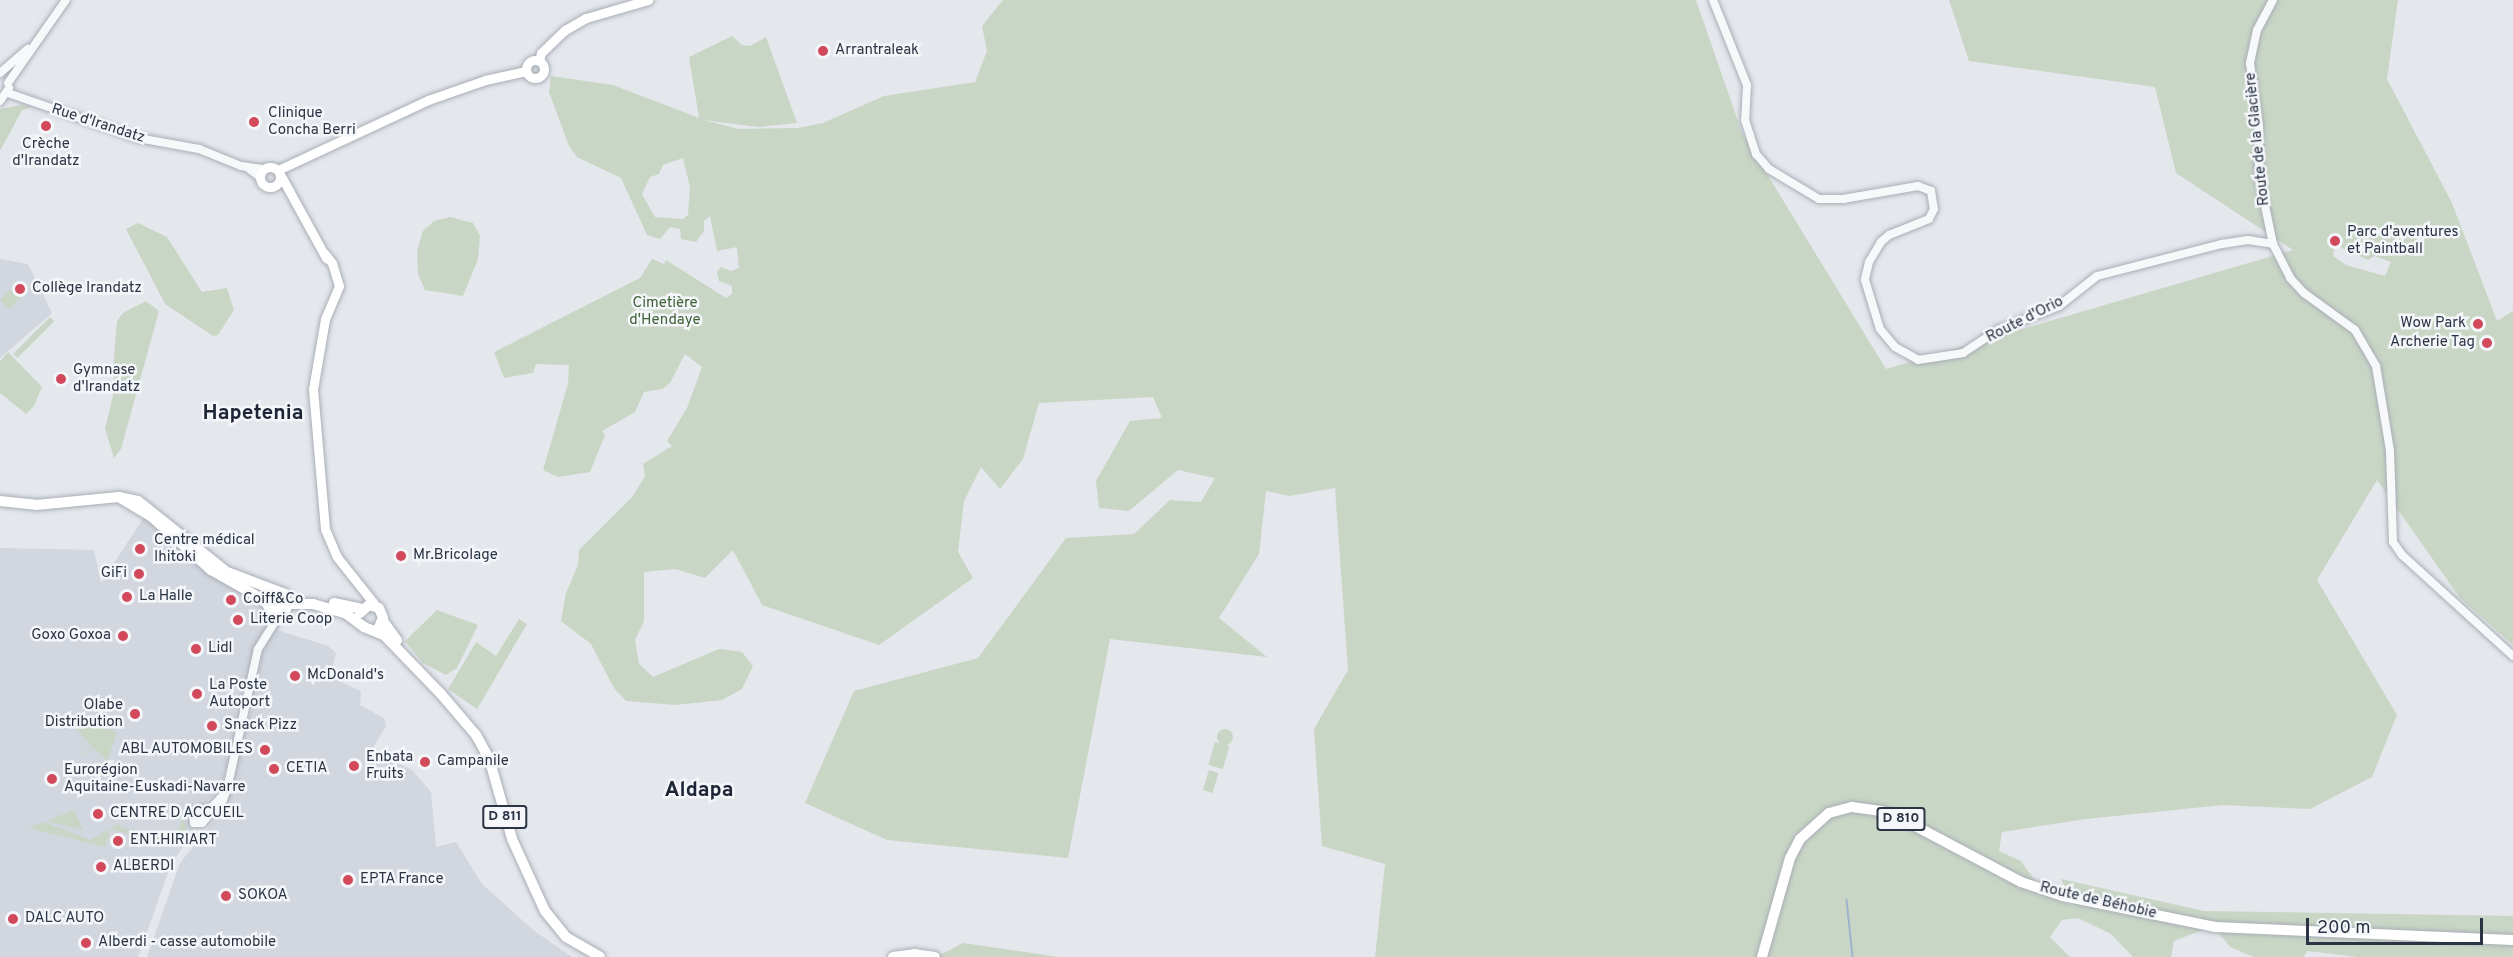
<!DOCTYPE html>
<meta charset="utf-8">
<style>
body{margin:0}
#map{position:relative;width:2513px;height:957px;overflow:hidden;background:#e4e7ec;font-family:Overpass,sans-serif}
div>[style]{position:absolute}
.built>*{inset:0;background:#d2d6de}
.green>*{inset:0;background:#c9d6c5;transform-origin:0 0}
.round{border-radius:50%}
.stream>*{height:1.5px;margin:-0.75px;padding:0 0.75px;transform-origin:0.75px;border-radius:0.75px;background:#9fb4cc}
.roads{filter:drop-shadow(0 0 2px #a9aeb7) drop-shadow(0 0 2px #a9aeb7)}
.tertiary>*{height:8px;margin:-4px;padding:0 4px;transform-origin:4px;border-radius:4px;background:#f7f8fa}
.secondary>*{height:9px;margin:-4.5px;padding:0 4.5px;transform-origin:4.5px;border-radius:4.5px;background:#fff}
.secondary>.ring{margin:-4.5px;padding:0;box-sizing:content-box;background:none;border:9px solid #fff;border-radius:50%}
.primary>*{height:10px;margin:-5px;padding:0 5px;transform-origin:5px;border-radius:5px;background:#fff}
.dots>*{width:16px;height:16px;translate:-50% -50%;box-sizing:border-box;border:3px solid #f4f6f9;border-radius:50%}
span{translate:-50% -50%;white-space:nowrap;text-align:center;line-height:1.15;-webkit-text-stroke:5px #f4f6f9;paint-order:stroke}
.shield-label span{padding:2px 4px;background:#f4f6f9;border:2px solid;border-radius:4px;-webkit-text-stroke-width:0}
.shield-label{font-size:14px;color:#2b3445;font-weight:700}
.poi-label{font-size:15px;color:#2b3445}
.left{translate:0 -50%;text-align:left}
.right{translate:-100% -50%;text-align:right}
.street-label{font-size:15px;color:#2b3445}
.park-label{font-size:15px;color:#3f6138}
.district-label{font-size:21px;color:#1d2536;font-weight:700}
.scale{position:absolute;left:2306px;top:918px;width:177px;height:27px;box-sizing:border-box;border:3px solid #2b3445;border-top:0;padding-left:8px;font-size:18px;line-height:21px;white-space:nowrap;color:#2b3445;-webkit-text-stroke:4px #f4f6f9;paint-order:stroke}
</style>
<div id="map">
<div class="built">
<div style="clip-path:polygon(0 259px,28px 264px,52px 313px,0 358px)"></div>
<div style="clip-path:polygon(148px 511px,221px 575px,265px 608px,286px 618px,277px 630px,328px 646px,336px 653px,330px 677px,361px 691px,360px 705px,384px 718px,386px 726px,374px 746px,378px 753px,412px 770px,431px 792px,436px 847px,456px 842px,482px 884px,533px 930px,572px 957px,147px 957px,180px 863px,221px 812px,229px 795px,255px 695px,242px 692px,233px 746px,219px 792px,197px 808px,196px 826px,170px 867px,138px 957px,0 957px,0 548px,94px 550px,101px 583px)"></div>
</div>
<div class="green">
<div style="clip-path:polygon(evenodd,1003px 0,1696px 0,1742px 133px,1886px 369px,2293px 250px,2176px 173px,2155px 87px,1969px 61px,1949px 0,2398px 0,2387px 79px,2452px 203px,2497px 321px,2513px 311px,2513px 645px,2460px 598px,2377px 480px,2317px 580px,2397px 715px,2372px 777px,2310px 809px,2223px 805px,2086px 819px,2002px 832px,1999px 851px,2021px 861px,2045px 895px,2074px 906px,2061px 879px,2204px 911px,2513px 916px,2513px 957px,2358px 957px,2307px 951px,2304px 957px,2254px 957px,2230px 947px,2213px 926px,2174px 941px,2171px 957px,2133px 957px,2111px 934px,2078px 918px,2062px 920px,2050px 937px,2070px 957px,1375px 957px,1385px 864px,1322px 846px,1314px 729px,1348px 670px,1335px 488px,1289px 496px,1266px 491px,1259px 554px,1219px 618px,1267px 657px,1110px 639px,1068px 858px,887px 840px,805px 803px,854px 691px,978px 658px,1066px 538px,1134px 534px,1170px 500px,1201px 502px,1215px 478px,1178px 470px,1129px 511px,1099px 508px,1096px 481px,1130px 421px,1162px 418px,1153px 397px,1039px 403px,1023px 459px,1000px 489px,981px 467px,964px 501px,958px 552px,973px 578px,879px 645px,762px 605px,733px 550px,705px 578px,675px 569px,644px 572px,644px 621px,635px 640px,639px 664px,653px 677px,719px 649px,742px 652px,753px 666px,742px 689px,722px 700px,675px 705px,626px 701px,614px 688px,591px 644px,561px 621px,566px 593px,578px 565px,579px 550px,633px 496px,645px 476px,643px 464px,672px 446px,667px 441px,687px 408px,702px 367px,685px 354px,670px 383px,662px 389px,644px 392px,635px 412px,602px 431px,605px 435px,590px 472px,558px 477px,543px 470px,568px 384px,569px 365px,536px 364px,533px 373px,504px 378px,494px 352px,640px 278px,652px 259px,664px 264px,666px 260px,726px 298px,732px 294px,732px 286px,719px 281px,717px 272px,721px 267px,731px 271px,739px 268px,737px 247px,717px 251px,710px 216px,704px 221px,704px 231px,696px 242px,681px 239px,680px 229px,670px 227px,660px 239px,647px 235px,621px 178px,577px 157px,569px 146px,549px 92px,551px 76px,613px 85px,699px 118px,689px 57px,732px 36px,742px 45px,750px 46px,766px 37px,797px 123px,758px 127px,703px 120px,739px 129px,798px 128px,823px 123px,884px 96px,975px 82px,987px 51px,982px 26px,1003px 0,683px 158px,690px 187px,688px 215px,683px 219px,655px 217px,642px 194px,650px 177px,659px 174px,663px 165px,683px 158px,1003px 0,2335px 245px,2368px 260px,2374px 256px,2391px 262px,2385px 276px,2346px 265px,2333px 256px,2335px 245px)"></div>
<div style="clip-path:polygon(21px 105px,31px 107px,22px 110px,0 151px,0 109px)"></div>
<div style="clip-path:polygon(450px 217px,473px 223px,480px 236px,478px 259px,463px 296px,425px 290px,418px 274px,417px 251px,423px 231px,434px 221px)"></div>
<div style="clip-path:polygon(138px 223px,167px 237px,202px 292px,227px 288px,234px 310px,218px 335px,213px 336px,165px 304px,126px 229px)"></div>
<div style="left:13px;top:287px;width:13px;height:18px;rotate:45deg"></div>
<div style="clip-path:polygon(146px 301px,159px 311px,121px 449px,114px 458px,105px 429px,115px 387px,113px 371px,117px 321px,123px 313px)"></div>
<div style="left:50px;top:317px;width:6px;height:52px;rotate:45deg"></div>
<div style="clip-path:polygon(8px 352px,42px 387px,34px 406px,26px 414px,0 393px,0 361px)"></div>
<div style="clip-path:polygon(437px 610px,478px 625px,457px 668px,446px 675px,423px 663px,405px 641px)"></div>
<div style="clip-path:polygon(519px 619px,527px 624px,477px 709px,448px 689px,476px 642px,496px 656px)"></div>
<div style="clip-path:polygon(65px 717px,117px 732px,107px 761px,113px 763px,110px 773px,107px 769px,110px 765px,94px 748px,79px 758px,92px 746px)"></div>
<div class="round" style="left:1217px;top:729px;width:16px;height:16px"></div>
<div style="left:1215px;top:742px;width:15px;height:24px;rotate:16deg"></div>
<div style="left:1209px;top:770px;width:10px;height:21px;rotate:17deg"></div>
<div style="clip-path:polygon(74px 810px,83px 830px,50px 822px,49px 820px)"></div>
<div style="clip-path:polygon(178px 815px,184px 820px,187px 829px,176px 846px,111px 829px,105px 847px,29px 828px,44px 822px,90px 840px,121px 823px,120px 827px,171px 841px,177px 837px,181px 820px)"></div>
<div style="clip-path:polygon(963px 943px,1059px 957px,936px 957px)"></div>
</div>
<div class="stream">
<div style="left:1847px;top:900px;width:57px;rotate:84deg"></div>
</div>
<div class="roads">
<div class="tertiary">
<div style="left:1713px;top:0;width:92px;rotate:68.2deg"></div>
<div style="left:1747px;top:85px;width:35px;rotate:93deg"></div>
<div style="left:1745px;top:120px;width:36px;rotate:72deg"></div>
<div style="left:1756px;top:154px;width:20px;rotate:49deg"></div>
<div style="left:1769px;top:169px;width:58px;rotate:31deg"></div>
<div style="left:1819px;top:199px;width:24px"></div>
<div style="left:1843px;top:199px;width:76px;rotate:-9.8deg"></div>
<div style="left:1918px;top:186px;width:14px;rotate:21deg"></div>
<div style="left:1931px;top:191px;width:18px;rotate:81deg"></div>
<div style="left:1934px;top:209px;width:11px;rotate:117deg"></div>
<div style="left:1929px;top:219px;width:43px;rotate:158.2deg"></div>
<div style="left:1889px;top:235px;width:11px;rotate:139deg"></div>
<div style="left:1881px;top:242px;width:23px;rotate:121deg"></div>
<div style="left:1869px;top:262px;width:18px;rotate:103deg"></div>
<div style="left:1865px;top:280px;width:51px;rotate:73deg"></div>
<div style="left:1880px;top:329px;width:23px;rotate:50deg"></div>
<div style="left:1895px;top:347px;width:26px;rotate:29deg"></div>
<div style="left:1918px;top:360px;width:46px;rotate:-8.8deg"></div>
<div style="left:1963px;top:353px;width:42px;rotate:-33.3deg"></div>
<div style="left:1998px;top:330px;width:66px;rotate:-21.5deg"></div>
<div style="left:2059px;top:306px;width:48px;rotate:-38.3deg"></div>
<div style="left:2097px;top:276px;width:129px;rotate:-14.4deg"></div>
<div style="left:2222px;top:244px;width:26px;rotate:-9deg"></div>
<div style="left:2248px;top:240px;width:25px;rotate:9deg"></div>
<div style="left:2273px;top:0;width:34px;rotate:118deg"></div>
<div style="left:2257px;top:30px;width:34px;rotate:102deg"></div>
<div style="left:2250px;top:63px;width:65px;rotate:82deg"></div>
<div style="left:2259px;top:127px;width:50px;rotate:90deg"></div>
<div style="left:2259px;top:177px;width:68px;rotate:78.2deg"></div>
<div style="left:2273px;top:244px;width:38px;rotate:63deg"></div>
<div style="left:2290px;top:278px;width:21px;rotate:47deg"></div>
<div style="left:2304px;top:293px;width:63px;rotate:36deg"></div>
<div style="left:2355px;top:330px;width:42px;rotate:59.7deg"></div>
<div style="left:2376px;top:366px;width:86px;rotate:80.6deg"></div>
<div style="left:2390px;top:451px;width:91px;rotate:88.1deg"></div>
<div style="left:2393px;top:542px;width:16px;rotate:55deg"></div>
<div style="left:2402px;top:555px;width:150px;rotate:42.3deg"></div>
<div style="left:0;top:73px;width:37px;rotate:-41deg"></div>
<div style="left:8px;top:83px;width:101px;rotate:-55.1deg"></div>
<div style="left:8px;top:93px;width:138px;rotate:19.1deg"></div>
<div style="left:138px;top:138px;width:62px;rotate:10.2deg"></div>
<div style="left:199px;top:149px;width:45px;rotate:22deg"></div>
<div style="left:241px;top:166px;width:22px;rotate:8deg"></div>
<div style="left:0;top:101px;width:16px;rotate:-55deg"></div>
<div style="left:247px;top:167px;width:16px;rotate:38deg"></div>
<div style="left:226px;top:792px;width:21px;rotate:133deg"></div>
<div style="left:212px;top:807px;width:20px;rotate:165deg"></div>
<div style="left:193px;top:812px;width:11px;rotate:85deg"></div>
<div style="left:194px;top:823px;width:8px"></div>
<div style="left:202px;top:823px;width:31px;rotate:-48deg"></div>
<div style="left:223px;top:800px;width:16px;rotate:-72deg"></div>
<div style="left:228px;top:785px;width:139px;rotate:-77.6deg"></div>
<div style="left:258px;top:649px;width:44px;rotate:-58.1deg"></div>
</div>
<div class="secondary">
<div class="ring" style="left:526px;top:60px;width:9px;height:9px"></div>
<div style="left:539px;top:61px;width:8px;rotate:-76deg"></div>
<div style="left:541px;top:53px;width:33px;rotate:-44deg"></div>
<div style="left:565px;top:30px;width:24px;rotate:-30deg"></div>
<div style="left:586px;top:18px;width:65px;rotate:-16.2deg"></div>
<div class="ring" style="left:260px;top:167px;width:11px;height:11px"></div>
<div style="left:278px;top:170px;width:166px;rotate:-25deg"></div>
<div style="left:428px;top:100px;width:60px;rotate:-19.3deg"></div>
<div style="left:485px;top:80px;width:42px;rotate:-12.4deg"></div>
<div style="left:281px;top:176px;width:94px;rotate:61.2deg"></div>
<div style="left:325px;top:254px;width:11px;rotate:52deg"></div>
<div style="left:332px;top:263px;width:24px;rotate:73deg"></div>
<div style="left:339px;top:286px;width:36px;rotate:113deg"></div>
<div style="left:325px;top:319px;width:71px;rotate:99.7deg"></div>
<div style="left:313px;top:389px;width:141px;rotate:85.1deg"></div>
<div style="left:325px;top:529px;width:30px;rotate:67deg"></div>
<div style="left:337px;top:557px;width:63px;rotate:51.5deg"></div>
</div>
<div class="primary">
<div style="left:0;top:501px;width:36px;rotate:6deg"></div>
<div style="left:36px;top:505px;width:83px;rotate:-5.5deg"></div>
<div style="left:119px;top:497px;width:19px;rotate:12deg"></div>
<div style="left:138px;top:501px;width:114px;rotate:38.6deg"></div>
<div style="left:227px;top:572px;width:62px;rotate:20.8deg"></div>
<div style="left:285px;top:594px;width:15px;rotate:86deg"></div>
<div style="left:286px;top:609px;width:14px;rotate:172deg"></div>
<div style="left:272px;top:611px;width:14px;rotate:-126deg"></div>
<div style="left:264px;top:600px;width:61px;rotate:-150.5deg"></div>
<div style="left:211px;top:570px;width:79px;rotate:-138.1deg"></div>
<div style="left:152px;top:517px;width:39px;rotate:-149deg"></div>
<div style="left:334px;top:603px;width:30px;rotate:12deg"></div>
<div style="left:288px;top:604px;width:25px"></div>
<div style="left:313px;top:604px;width:33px;rotate:16deg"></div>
<div style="left:345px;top:613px;width:24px;rotate:36deg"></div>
<div style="left:364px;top:627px;width:22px;rotate:22deg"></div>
<div style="left:384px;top:635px;width:82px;rotate:46deg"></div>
<div style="left:441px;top:694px;width:54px;rotate:49.5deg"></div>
<div style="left:476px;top:735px;width:26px;rotate:61deg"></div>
<div style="left:489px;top:758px;width:84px;rotate:74.1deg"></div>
<div style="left:512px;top:839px;width:79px;rotate:65.4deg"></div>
<div style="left:545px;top:911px;width:33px;rotate:51deg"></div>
<div style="left:566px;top:937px;width:39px;rotate:30deg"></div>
<div style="left:360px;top:613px;width:12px;rotate:-42deg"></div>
<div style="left:369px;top:605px;width:10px;rotate:17deg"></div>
<div style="left:379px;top:608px;width:11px;rotate:68deg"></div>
<div style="left:383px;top:618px;width:10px;rotate:114deg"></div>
<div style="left:383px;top:621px;width:24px;rotate:54deg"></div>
<div style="left:893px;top:957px;width:21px;rotate:-8deg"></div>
<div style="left:914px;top:954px;width:21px;rotate:8deg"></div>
<div style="left:1762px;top:957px;width:103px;rotate:-74.2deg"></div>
<div style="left:1790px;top:858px;width:21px;rotate:-62deg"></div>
<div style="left:1800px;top:839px;width:39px;rotate:-42deg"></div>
<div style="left:1829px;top:813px;width:24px;rotate:-15deg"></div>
<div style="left:1852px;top:807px;width:29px;rotate:8deg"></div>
<div style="left:1881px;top:811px;width:25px;rotate:21deg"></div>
<div style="left:1904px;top:820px;width:132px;rotate:27.9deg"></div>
<div style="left:2021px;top:882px;width:44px;rotate:18.4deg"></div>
<div style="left:2063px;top:896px;width:155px;rotate:11.5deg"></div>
<div style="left:2215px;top:927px;width:298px;rotate:2.5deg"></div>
</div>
</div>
<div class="dots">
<div style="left:823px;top:51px;background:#d1495b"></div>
<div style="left:254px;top:122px;background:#d1495b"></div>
<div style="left:46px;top:126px;background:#d1495b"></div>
<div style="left:2335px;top:241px;background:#d1495b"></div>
<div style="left:20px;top:289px;background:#d1495b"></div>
<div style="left:2478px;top:324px;background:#d1495b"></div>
<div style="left:2487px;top:343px;background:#d1495b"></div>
<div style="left:61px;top:379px;background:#d1495b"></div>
<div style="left:140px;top:549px;background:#d1495b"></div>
<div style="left:401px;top:556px;background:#d1495b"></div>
<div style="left:139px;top:574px;background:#d1495b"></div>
<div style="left:127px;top:597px;background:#d1495b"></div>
<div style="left:231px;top:600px;background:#d1495b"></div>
<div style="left:238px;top:620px;background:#d1495b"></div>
<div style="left:123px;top:636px;background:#d1495b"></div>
<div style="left:196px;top:649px;background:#d1495b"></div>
<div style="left:295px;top:676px;background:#d1495b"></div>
<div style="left:197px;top:694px;background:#d1495b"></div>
<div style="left:135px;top:714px;background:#d1495b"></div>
<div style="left:212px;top:726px;background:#d1495b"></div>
<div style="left:265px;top:750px;background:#d1495b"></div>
<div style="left:425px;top:762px;background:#d1495b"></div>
<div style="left:354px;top:766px;background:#d1495b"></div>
<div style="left:274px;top:769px;background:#d1495b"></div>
<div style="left:52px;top:779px;background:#d1495b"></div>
<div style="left:98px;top:814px;background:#d1495b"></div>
<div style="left:118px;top:841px;background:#d1495b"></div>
<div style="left:101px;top:867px;background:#d1495b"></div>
<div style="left:348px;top:880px;background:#d1495b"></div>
<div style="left:226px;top:896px;background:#d1495b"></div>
<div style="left:13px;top:919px;background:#d1495b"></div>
<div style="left:86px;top:943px;background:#d1495b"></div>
</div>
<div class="shield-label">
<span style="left:505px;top:817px">D 811</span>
<span style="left:1901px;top:819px">D 810</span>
</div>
<div class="poi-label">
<span class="left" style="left:835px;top:51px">Arrantraleak</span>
<span class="left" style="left:268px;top:122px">Clinique<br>Concha Berri</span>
<span style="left:46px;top:153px">Crèche<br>d'Irandatz</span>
<span class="left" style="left:2347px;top:241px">Parc d'aventures<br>et Paintball</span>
<span class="left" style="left:32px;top:289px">Collège Irandatz</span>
<span class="right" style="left:2466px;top:324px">Wow Park</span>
<span class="right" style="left:2475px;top:343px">Archerie Tag</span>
<span class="left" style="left:73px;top:379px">Gymnase<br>d'Irandatz</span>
<span class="left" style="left:154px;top:549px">Centre médical<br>Ihitoki</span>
<span class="left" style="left:413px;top:556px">Mr.Bricolage</span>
<span class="right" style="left:127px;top:574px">GiFi</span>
<span class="left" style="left:139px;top:597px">La Halle</span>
<span class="left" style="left:243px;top:600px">Coiff&amp;Co</span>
<span class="left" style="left:250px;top:620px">Literie Coop</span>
<span class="right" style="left:111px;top:636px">Goxo Goxoa</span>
<span class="left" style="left:208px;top:649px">Lidl</span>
<span class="left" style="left:307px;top:676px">McDonald's</span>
<span class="left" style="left:209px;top:694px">La Poste<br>Autoport</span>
<span class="right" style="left:123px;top:714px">Olabe<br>Distribution</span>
<span class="left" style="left:224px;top:726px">Snack Pizz</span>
<span class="right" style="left:253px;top:750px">ABL AUTOMOBILES</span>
<span class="left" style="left:366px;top:766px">Enbata<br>Fruits</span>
<span class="left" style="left:437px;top:762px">Campanile</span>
<span class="left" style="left:286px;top:769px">CETIA</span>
<span class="left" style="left:64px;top:779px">Eurorégion<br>Aquitaine-Euskadi-Navarre</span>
<span class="left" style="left:110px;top:814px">CENTRE D ACCUEIL</span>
<span class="left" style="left:130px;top:841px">ENT.HIRIART</span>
<span class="left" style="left:113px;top:867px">ALBERDI</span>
<span class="left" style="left:360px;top:880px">EPTA France</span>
<span class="left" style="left:238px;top:896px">SOKOA</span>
<span class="left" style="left:25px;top:919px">DALC AUTO</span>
<span class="left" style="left:98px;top:943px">Alberdi - casse automobile</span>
</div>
<div class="street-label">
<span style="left:98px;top:124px;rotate:18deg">Rue d'Irandatz</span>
<span style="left:2258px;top:139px;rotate:-96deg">Route de la Glacière</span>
<span style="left:2025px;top:320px;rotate:-27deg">Route d'Orio</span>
<span style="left:2098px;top:901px;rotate:13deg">Route de Béhobie</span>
</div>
<div class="park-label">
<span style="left:665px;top:312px">Cimetière<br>d'Hendaye</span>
</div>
<div class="district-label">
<span style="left:253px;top:414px">Hapetenia</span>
<span style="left:699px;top:791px">Aldapa</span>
</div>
<div class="scale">200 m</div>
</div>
